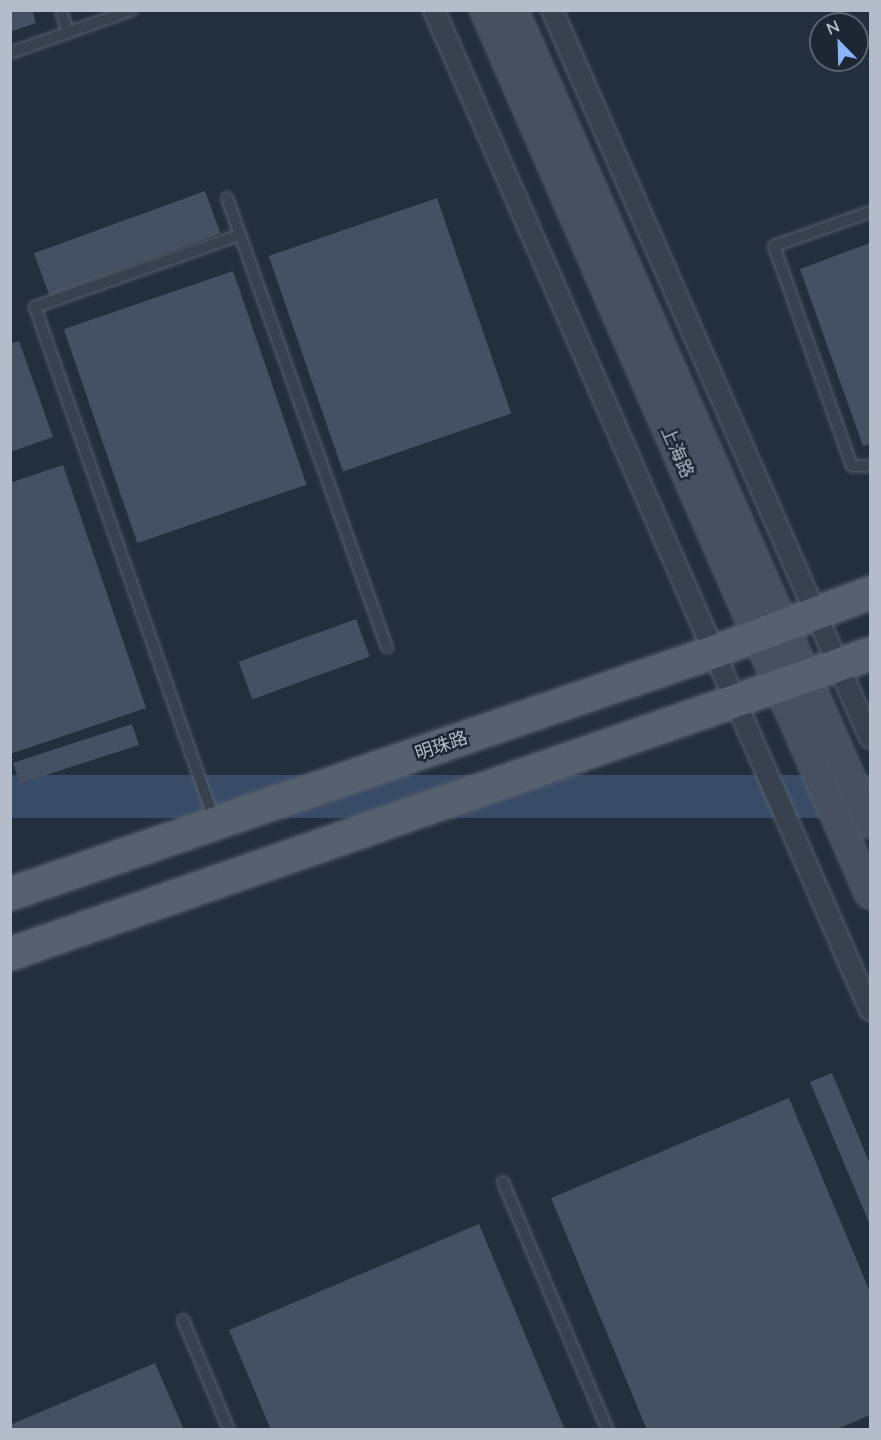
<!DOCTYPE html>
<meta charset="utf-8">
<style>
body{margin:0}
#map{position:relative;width:881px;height:1440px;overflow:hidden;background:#242f3e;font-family:Lato,"Noto Sans SC",sans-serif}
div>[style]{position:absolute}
.water>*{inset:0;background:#394c67;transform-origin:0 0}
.building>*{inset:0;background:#455162;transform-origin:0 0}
.roads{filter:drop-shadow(0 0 2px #565f6c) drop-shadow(0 0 2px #565f6c)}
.lane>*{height:10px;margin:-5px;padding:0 5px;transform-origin:5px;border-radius:5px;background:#38414e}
.street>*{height:20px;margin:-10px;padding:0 10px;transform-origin:10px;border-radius:10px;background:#38414e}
.secondary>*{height:28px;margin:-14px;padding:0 14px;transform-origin:14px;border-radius:14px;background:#465061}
.primary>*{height:32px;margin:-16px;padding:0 16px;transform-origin:16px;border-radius:16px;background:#56606e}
span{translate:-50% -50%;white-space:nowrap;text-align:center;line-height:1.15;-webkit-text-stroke:5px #1d2633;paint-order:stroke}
.street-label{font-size:18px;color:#b4bcc9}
.frame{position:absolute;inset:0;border:12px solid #b4bcc9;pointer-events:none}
.north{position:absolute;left:809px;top:12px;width:60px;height:60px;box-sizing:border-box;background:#1d2633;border:2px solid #59626f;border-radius:50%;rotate:337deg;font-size:16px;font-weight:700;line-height:24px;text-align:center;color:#b4bcc9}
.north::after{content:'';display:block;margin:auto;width:21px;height:27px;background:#8ab4f8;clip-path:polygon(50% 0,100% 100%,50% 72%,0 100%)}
</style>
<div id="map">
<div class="water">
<div style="left:870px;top:775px;width:43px;height:912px;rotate:90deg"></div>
</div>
<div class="building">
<div style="clip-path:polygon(10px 10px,32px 10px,36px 23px,10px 32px)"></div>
<div style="left:205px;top:191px;width:45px;height:182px;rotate:70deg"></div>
<div style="left:437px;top:198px;width:228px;height:178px;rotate:71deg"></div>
<div style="clip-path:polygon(870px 243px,870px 444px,863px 446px,800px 269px)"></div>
<div style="left:233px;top:271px;width:226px;height:179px;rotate:71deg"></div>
<div style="clip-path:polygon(19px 341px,53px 437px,10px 452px,10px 344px)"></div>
<div style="clip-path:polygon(63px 465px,146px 708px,10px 754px,10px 483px)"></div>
<div style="left:356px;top:619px;width:40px;height:125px;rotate:70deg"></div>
<div style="left:132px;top:724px;width:22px;height:125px;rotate:72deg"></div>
<div style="clip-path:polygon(832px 1073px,870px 1164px,870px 1225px,810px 1082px)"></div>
<div style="clip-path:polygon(789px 1098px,870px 1292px,870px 1415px,835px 1430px,647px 1430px,551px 1198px)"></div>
<div style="clip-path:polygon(479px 1224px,565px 1430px,271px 1430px,229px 1330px)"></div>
<div style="clip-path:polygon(155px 1363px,184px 1430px,10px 1430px,10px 1425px)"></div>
</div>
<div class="roads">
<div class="lane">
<div style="left:61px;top:10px;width:24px;rotate:73deg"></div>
<div style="left:10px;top:53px;width:129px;rotate:-19.4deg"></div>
<div style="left:227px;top:198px;width:477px;rotate:70.4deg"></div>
<div style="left:870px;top:212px;width:102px;rotate:160.5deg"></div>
<div style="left:774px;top:246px;width:233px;rotate:70.5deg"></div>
<div style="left:852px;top:466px;width:18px"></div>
<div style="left:215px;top:822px;width:546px;rotate:-109.27deg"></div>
<div style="left:35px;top:307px;width:217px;rotate:-19.4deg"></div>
<div style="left:503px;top:1182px;width:269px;rotate:67.1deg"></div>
<div style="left:183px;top:1320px;width:119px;rotate:67.3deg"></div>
</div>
<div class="street">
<div style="left:434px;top:10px;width:1091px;rotate:66.44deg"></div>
<div style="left:552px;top:10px;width:794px;rotate:66.4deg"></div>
</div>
<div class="secondary">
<div style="left:485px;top:10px;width:964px;rotate:66.47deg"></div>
<div style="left:513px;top:10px;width:888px;rotate:66.29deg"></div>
</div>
<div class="primary">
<div style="left:10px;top:894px;width:744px;rotate:-18.97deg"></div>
<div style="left:714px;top:652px;width:167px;rotate:-20.7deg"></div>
<div style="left:10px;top:954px;width:911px;rotate:-19.23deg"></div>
</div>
</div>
<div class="street-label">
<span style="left:678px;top:452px;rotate:66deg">上海路</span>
<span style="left:441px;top:745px;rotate:-19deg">明珠路</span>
</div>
<div class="frame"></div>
<div class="north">N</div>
</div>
